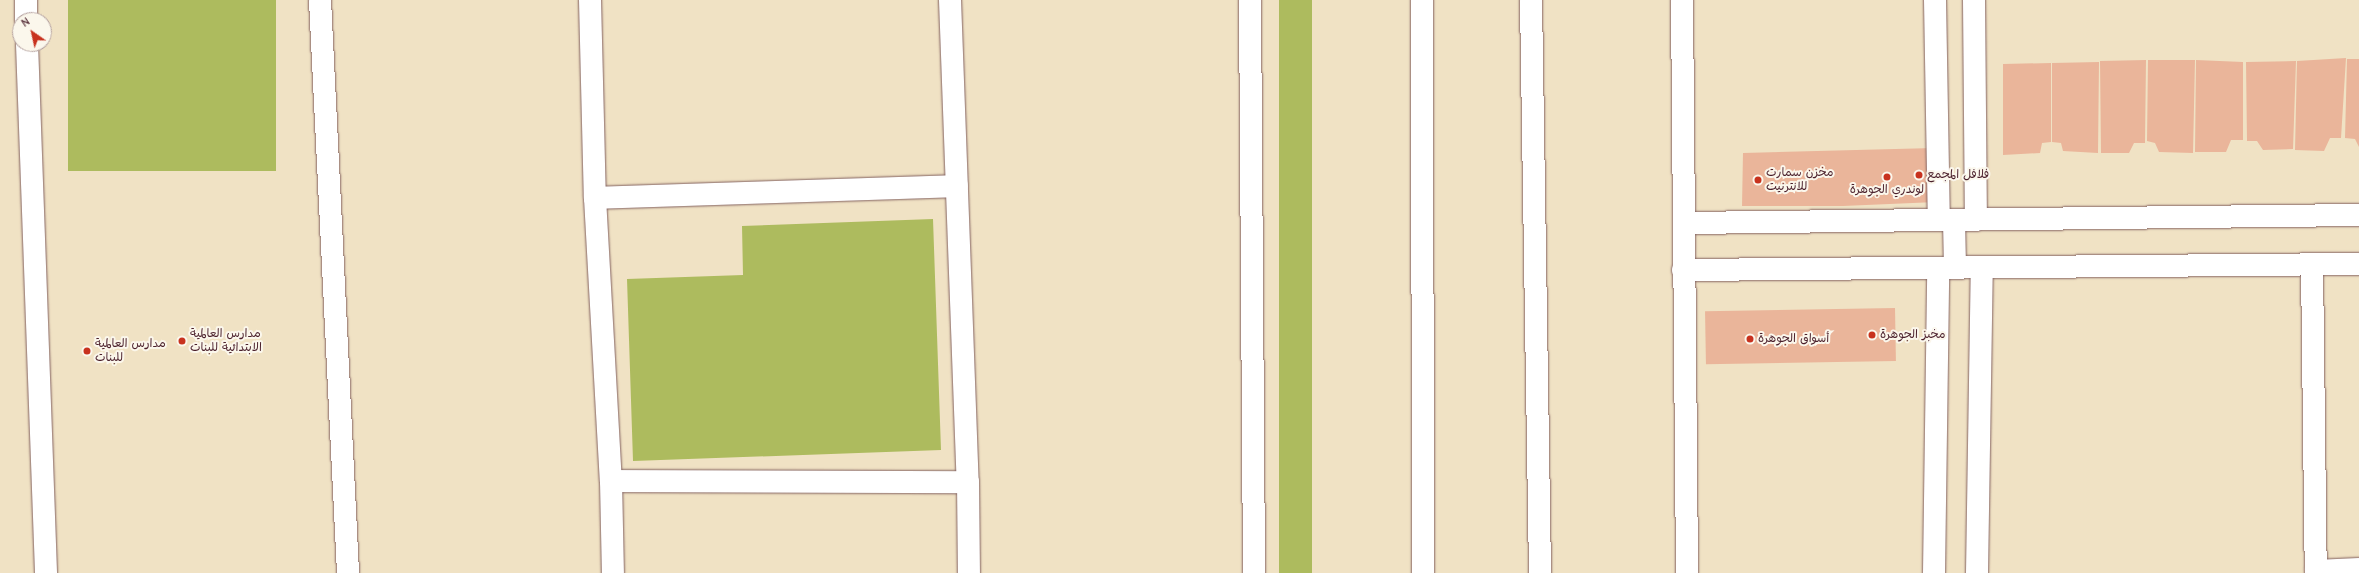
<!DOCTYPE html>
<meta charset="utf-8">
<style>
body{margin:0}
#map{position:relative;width:2359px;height:573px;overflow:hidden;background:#f0e2c4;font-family:"Comic Neue","Playpen Sans Arabic",sans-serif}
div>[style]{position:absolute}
.green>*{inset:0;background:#adbb5e;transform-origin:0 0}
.building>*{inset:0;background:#eab59a;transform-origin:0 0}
.roads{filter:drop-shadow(0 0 1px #846361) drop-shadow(0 0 1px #846361)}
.minor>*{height:22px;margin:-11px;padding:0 11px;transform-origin:11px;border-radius:11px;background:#fff}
.major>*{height:22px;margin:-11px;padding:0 11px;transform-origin:11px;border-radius:11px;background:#fff}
.dots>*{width:11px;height:11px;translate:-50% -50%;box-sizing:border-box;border:2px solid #fbf7ec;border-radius:50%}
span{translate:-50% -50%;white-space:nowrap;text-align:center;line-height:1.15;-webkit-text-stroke:4px #fbf7ec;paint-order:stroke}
.poi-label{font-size:12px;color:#4a1f2b}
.left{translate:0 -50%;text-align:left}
.north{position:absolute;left:12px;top:12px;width:40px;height:40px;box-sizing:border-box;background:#fbf7ec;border:1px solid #b4a19f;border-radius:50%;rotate:326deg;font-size:11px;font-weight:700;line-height:16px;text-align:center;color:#4a1f2b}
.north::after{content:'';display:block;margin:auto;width:14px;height:18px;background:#c8321e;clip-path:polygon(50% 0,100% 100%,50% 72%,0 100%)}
</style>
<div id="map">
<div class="green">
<div style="left:68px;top:0;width:208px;height:171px"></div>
<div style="left:1279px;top:0;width:33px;height:573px"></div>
<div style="clip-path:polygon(933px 219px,941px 450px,633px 461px,627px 279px,743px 275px,742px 226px)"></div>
</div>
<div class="building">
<div style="clip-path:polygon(2346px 58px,2341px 138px,2330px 138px,2324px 151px,2295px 150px,2297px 61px)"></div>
<div style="clip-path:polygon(2347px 59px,2359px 59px,2359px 147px,2355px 139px,2345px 138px)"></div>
<div style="clip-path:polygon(2146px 60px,2145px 143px,2134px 143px,2129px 153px,2101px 153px,2100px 61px)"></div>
<div style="clip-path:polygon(2148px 60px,2195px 60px,2193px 153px,2159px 152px,2155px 143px,2147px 141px)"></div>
<div style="clip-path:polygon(2196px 60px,2243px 62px,2243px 140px,2231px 140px,2226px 152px,2195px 152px)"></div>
<div style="clip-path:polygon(2296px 61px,2293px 149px,2263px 150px,2257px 141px,2247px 141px,2246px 62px)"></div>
<div style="clip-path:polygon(2099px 62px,2098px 153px,2063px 151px,2061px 143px,2052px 142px,2052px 63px)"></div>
<div style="clip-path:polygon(2051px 63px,2051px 142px,2042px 143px,2040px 153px,2003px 155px,2003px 64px)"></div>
<div style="clip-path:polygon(1934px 148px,1936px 202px,1843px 206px,1742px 206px,1743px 153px)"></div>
<div style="left:1895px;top:308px;width:53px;height:190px;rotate:89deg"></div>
</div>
<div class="roads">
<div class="minor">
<div style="left:26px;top:0;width:20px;rotate:90deg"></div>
<div style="left:320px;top:0;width:574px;rotate:87.2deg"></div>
<div style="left:590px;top:0;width:198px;rotate:88.6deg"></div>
<div style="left:595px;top:198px;width:283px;rotate:86.8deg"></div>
<div style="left:611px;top:481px;width:92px;rotate:88.8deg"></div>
<div style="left:950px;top:0;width:482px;rotate:87.9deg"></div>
<div style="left:968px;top:482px;width:91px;rotate:89.4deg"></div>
<div style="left:1250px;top:0;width:573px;rotate:89.6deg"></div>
<div style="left:1682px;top:0;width:573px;rotate:89.5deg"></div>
<div style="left:1935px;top:0;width:220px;rotate:89deg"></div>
<div style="left:1974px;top:0;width:220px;rotate:89.5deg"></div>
<div style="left:27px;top:44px;width:529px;rotate:87.94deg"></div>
<div style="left:595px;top:198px;width:362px;rotate:-1.9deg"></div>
<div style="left:1954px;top:220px;width:48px;rotate:88.8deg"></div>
<div style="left:1684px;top:223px;width:675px;rotate:-0.68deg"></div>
<div style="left:2312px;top:264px;width:309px;rotate:89.3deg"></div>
<div style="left:1683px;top:270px;width:676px;rotate:-0.51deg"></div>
<div style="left:611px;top:481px;width:357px;rotate:0.2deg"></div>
<div style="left:2316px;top:571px;width:43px;rotate:-2.7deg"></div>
<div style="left:1934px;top:573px;width:305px;rotate:-89.2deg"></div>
<div style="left:1977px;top:573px;width:306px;rotate:-89.1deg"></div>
</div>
<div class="major">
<div style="left:1422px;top:0;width:573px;rotate:89.9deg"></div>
<div style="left:1531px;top:0;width:573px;rotate:89.1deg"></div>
</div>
</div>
<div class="dots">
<div style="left:1919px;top:175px;background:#c8321e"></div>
<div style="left:1887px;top:177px;background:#c8321e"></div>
<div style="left:1758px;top:180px;background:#c8321e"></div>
<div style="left:1872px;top:335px;background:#c8321e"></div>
<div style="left:1750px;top:339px;background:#c8321e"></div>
<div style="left:182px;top:341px;background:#c8321e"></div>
<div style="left:87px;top:351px;background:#c8321e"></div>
</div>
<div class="poi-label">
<span class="left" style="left:1766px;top:180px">مخزن سمارت<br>للانترنيت</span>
<span class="left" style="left:1927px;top:175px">فلافل المجمع</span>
<span style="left:1887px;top:190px">لوندري الجوهرة</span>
<span class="left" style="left:190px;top:341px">مدارس العالمية<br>الابتدائية للبنات</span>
<span class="left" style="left:1880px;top:335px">مخبز الجوهرة</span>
<span class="left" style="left:1758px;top:339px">أسواق الجوهرة</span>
<span class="left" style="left:95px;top:351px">مدارس العالمية<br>للبنات</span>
</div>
<div class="north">N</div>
</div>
